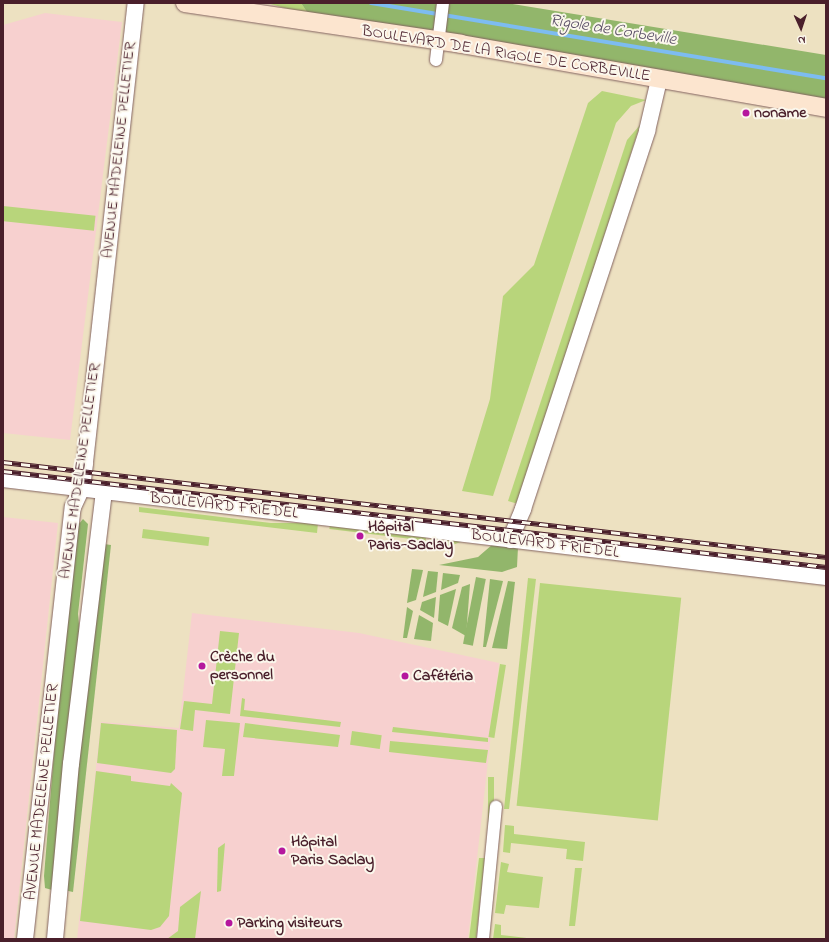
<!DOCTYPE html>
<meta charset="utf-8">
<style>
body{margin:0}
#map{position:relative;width:829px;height:942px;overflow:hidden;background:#ede1c1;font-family:"Indie Flower",sans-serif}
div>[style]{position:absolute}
.built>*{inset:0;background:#f7d0cf}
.green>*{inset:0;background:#b8d57b;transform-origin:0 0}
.forest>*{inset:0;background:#92b66b;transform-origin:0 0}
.stream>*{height:4px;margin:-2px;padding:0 2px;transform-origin:2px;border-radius:2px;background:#7dbcf1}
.roads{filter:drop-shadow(0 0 1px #836360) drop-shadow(0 0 1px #836360)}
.minor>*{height:12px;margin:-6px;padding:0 6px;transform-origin:6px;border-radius:6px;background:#fff}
.tertiary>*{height:16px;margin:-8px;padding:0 8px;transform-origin:8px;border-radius:8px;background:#fff}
.secondary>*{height:18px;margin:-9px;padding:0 9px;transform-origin:9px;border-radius:9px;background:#fce5cf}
.rail>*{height:4.5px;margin-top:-2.25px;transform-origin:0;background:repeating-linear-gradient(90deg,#fbf7ec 0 9px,#4a1f2b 0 18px);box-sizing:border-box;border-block:1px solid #4a1f2b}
.dots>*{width:11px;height:11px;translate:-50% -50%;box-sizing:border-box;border:2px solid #fbf7ec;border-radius:50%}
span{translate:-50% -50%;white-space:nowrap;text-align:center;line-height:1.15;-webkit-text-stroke:4px #fbf7ec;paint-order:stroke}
.street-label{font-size:16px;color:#4a1f2b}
.poi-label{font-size:16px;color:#4a1f2b;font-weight:700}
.left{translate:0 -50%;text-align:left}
.water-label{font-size:17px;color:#594e66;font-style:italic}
.frame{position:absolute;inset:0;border:4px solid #4a1f2b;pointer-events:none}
.north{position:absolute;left:781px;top:8px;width:40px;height:40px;-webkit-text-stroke:3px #fbf7ec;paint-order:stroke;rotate:177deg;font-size:11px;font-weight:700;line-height:16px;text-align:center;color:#4a1f2b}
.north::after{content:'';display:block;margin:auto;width:14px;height:18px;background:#4a1f2b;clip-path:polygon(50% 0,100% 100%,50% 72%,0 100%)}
</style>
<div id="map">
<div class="built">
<div style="clip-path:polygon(45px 13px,122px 22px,70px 440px,3px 433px,3px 25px)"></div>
<div style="clip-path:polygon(3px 517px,58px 523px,14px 939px,3px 939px)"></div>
<div style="clip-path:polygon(192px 613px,359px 633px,499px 663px,468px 939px,77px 939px,101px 722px,179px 728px)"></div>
</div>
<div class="green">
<div style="clip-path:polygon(265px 3px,301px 3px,309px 15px,267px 3px)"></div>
<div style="clip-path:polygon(602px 91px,646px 100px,631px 106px,616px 123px,493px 496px,462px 491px,490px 399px,503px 296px,534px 265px,588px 103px)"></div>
<div style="clip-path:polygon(640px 125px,518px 504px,508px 501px,627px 140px)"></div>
<div style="left:3px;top:206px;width:93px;height:15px;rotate:6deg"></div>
<div style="clip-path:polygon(139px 507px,271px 523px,318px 523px,317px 533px,139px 512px)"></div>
<div style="left:330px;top:524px;width:97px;height:5px;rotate:7deg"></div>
<div style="left:143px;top:529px;width:67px;height:9px;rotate:7deg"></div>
<div style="clip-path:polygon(435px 536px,466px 540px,447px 547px,436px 547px)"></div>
<div style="clip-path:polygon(528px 578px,536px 579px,509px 809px,504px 809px)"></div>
<div style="left:540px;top:583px;width:142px;height:224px;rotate:6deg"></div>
<div style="clip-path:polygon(220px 631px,239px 633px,230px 714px,195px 710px,193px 731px,180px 729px,184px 701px,212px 704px)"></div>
<div style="left:500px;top:664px;width:6px;height:74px;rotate:9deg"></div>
<div style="clip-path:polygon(242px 698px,245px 699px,244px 710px,341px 722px,340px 727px,240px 716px)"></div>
<div style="clip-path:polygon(206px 720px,240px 723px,234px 776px,222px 776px,225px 749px,203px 747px)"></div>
<div style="clip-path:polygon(101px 723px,177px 730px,175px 769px,171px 773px,97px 763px)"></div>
<div style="clip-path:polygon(245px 723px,340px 735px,338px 747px,243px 737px)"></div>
<div style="clip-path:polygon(393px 727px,488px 738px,488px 742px,392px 732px)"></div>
<div style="left:352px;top:731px;width:30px;height:14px;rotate:8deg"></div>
<div style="clip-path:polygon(390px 741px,488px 750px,486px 763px,389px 752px)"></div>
<div style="clip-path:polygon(96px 771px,131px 776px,131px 781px,170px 786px,171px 783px,182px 793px,169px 916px,160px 927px,151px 930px,80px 921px)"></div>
<div style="left:488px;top:777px;width:6px;height:78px"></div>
<div style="clip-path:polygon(505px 825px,514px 826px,514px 834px,585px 842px,583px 861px,566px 859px,567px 849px,511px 843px,510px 853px,503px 852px)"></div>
<div style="clip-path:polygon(225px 843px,221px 891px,217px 892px,218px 848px)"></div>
<div style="clip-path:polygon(479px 858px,485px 858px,476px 939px,469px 939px)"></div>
<div style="clip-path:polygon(501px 862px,509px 864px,507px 872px,543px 877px,539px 908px,506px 905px,504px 914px,495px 913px)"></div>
<div style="clip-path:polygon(575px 868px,582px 868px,575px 926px,569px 926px)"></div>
<div style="clip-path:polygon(201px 891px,195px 939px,167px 939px,178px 931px,180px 907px)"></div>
<div style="clip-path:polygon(495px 924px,501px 925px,501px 935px,535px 939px,493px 939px)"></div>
</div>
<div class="forest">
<div style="clip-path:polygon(301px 3px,507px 3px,826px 55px,826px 99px,309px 15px)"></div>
<div style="clip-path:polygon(83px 519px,88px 524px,78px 614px,81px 644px,52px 890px,45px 888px,44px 876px,57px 715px,78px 525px)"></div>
<div style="clip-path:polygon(104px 544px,111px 545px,73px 892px,64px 890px)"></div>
<div style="clip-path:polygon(493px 544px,518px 547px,517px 567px,502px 572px,439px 565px,478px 557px)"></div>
<div style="clip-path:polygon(412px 569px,423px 570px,416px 600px,407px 603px)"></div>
<div style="clip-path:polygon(428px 571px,438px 572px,436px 592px,423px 597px)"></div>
<div style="clip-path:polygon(443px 573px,460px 575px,458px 583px,441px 590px)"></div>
<div style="left:476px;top:577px;width:10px;height:68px;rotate:11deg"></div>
<div style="clip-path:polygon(490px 579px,503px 581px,486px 647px,483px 647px)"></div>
<div style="clip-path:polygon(508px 581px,515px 582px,507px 649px,492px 648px)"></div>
<div style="clip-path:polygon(470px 584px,466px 636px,452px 628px,462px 587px)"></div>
<div style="clip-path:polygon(456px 589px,448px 626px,438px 621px,440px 595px)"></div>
<div style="clip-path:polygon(436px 597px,434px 618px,420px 610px,422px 602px)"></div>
<div style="clip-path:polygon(407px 607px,413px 611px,407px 638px,403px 638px)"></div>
<div style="clip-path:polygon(419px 615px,433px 623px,431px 641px,414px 639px)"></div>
</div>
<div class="stream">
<div style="left:371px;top:3px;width:461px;rotate:9.4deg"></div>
</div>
<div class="roads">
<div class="minor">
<div style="left:436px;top:60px;width:57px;rotate:-83deg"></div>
<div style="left:483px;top:939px;width:133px;rotate:-84.4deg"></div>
</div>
<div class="tertiary">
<div style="left:3px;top:479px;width:829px;rotate:6.79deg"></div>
<div style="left:510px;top:540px;width:34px;rotate:-67deg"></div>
<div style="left:523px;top:509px;width:398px;rotate:-71.8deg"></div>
<div style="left:647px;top:131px;width:52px;rotate:-76.8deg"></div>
<div style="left:25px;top:939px;width:435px;rotate:-83.7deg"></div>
<div style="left:73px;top:507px;width:21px;rotate:-65deg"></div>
<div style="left:82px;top:488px;width:26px;rotate:-83deg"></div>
<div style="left:85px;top:462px;width:462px;rotate:-83.7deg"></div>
<div style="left:55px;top:939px;width:176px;rotate:-84.8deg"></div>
<div style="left:71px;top:764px;width:274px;rotate:-83.1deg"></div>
</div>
<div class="secondary">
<div style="left:185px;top:3px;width:279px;rotate:8.4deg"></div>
<div style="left:461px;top:44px;width:371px;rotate:9.9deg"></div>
</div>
</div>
<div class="rail">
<div style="left:3px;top:462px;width:828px;rotate:6.58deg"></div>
<div style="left:3px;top:471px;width:829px;rotate:6.65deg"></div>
</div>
<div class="dots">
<div style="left:746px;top:113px;background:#b5179e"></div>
<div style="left:360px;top:536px;background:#b5179e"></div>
<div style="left:202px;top:666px;background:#b5179e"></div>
<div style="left:405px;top:676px;background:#b5179e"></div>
<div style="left:282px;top:851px;background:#b5179e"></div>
<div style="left:229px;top:923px;background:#b5179e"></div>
</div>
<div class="street-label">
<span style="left:506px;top:54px;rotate:9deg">BOULEVARD DE LA RIGOLE DE CORBEVILLE</span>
<span style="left:119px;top:150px;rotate:-84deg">AVENUE MADELEINE PELLETIER</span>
<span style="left:80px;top:471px;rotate:-82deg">AVENUE MADELEINE PELLETIER</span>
<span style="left:224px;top:506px;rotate:6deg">BOULEVARD FRIEDEL</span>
<span style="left:545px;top:544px;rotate:7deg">BOULEVARD FRIEDEL</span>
<span style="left:42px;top:792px;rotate:-84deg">AVENUE MADELEINE PELLETIER</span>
</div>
<div class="poi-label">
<span class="left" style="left:754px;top:113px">noname</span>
<span class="left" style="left:368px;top:536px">Hôpital<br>Paris-Saclay</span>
<span class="left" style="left:210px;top:666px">Crèche du<br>personnel</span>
<span class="left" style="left:413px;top:676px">Cafétéria</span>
<span class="left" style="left:291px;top:851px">Hôpital<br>Paris Saclay</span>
<span class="left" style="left:237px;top:923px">Parking visiteurs</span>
</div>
<div class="water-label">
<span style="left:613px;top:30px;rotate:9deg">Rigole de Corbeville</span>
</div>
<div class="frame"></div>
<div class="north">N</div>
</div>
